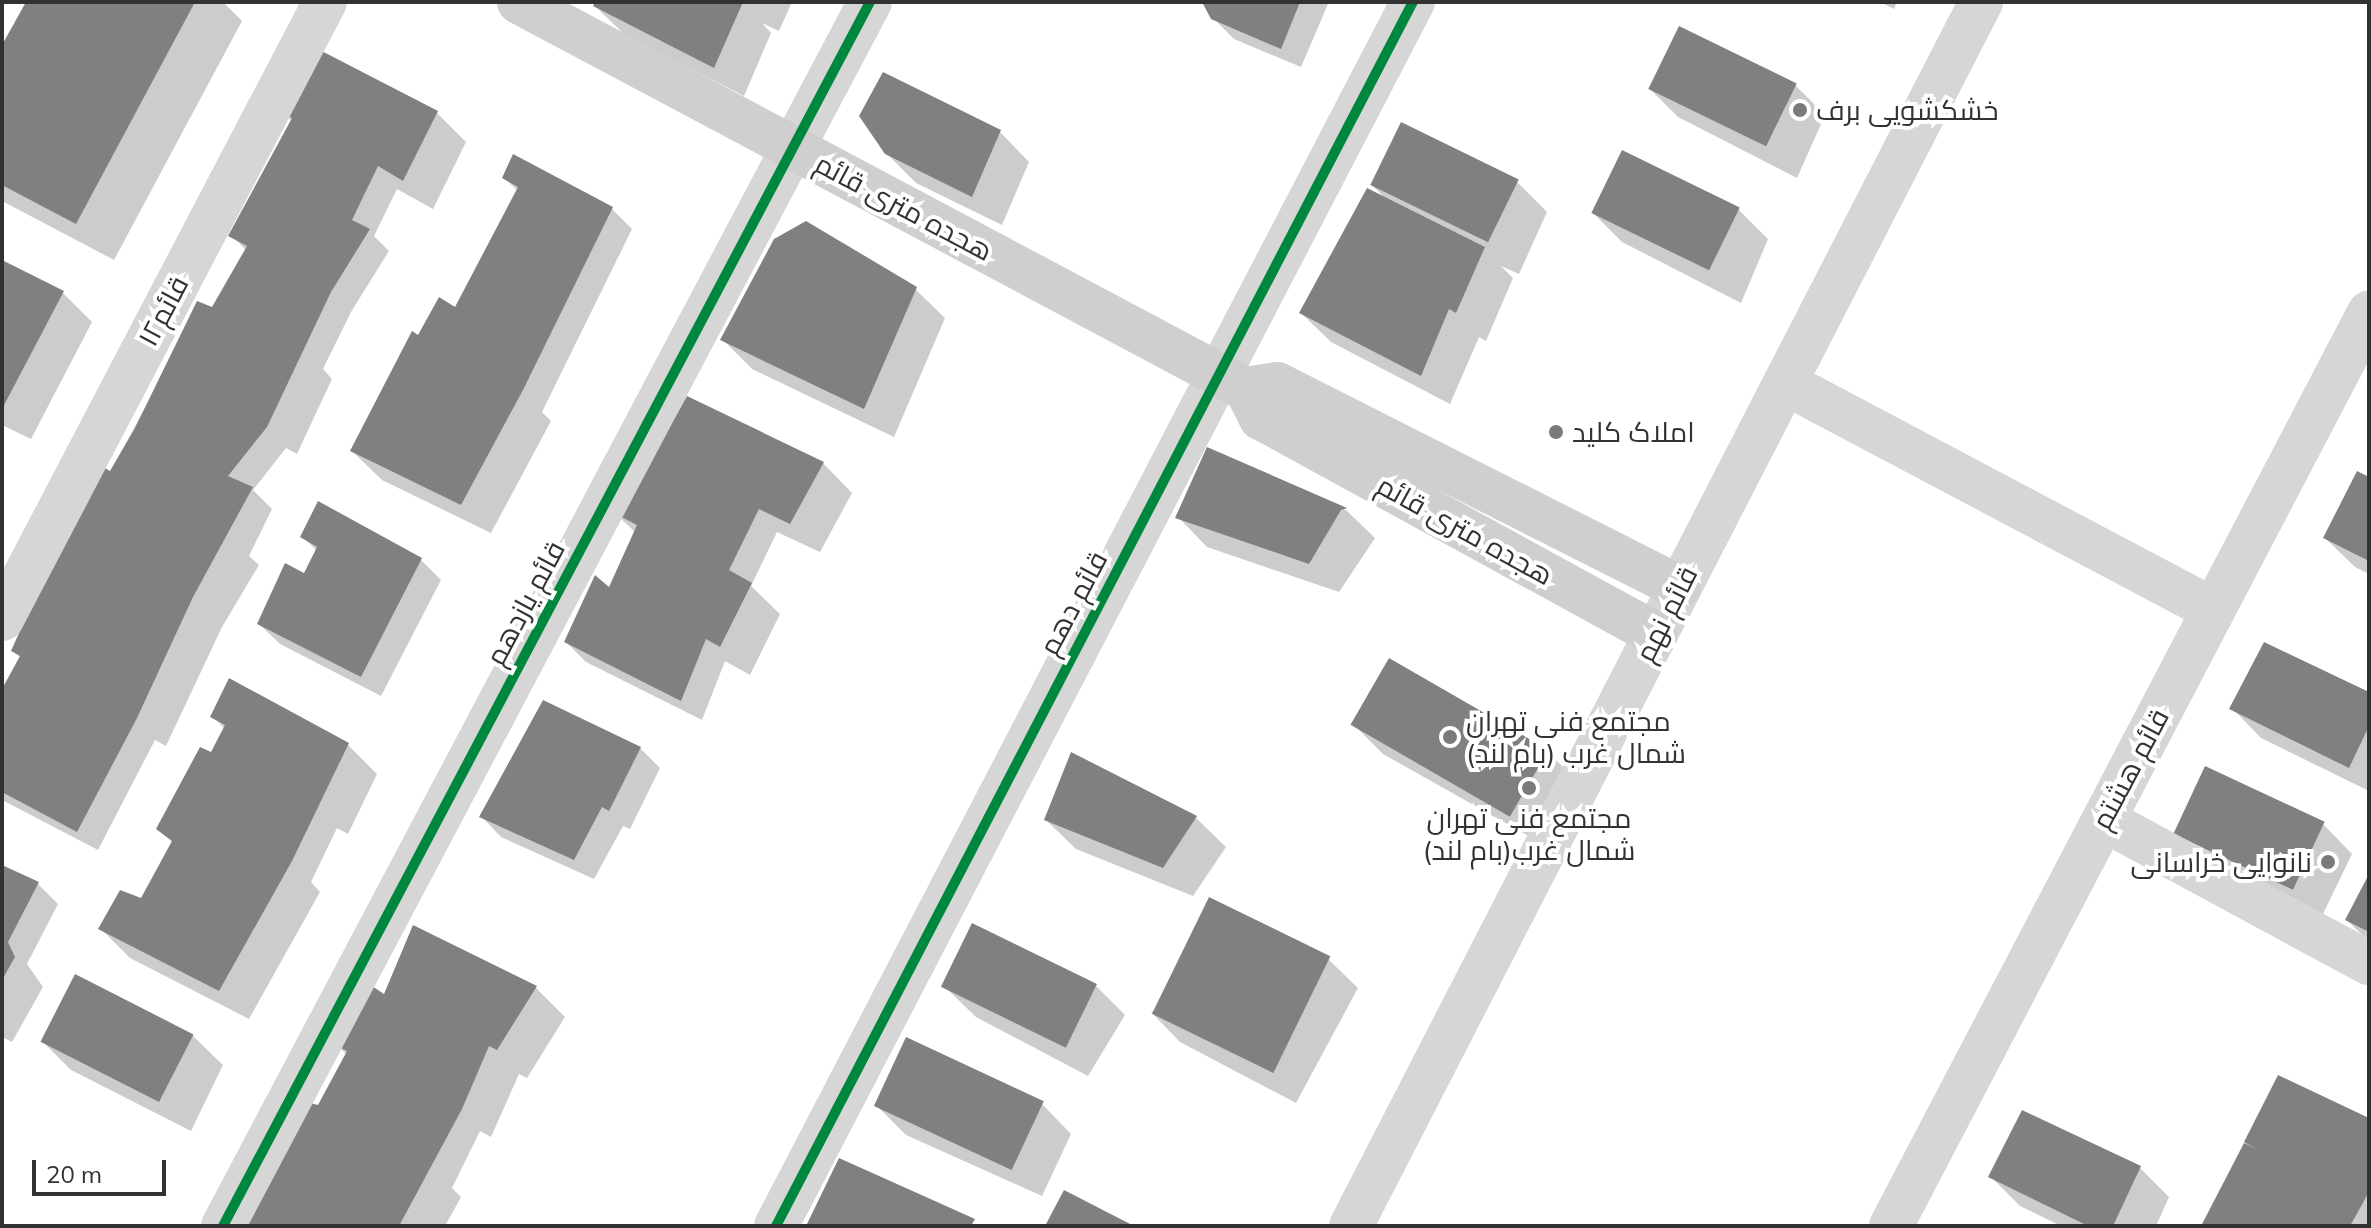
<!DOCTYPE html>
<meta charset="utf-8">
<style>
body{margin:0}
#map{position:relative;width:2371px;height:1228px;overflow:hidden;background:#fff;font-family:Mulish,Cairo,sans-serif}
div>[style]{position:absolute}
.shadow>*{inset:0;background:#0003}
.building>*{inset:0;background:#808080;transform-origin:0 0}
.street>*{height:44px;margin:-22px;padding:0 22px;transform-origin:22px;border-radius:22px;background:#d6d6d6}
.secondary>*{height:44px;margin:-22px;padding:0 22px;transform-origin:22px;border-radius:22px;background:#cfcfcf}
.cycleway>*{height:10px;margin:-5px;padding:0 5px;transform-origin:5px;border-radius:5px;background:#00873e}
.dots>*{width:22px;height:22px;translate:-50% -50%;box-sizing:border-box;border:4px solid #fff;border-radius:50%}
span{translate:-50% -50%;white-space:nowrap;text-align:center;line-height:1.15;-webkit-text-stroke:8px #fff;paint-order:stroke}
.poi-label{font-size:28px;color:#323232}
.left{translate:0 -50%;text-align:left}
.right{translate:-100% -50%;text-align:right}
.street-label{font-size:28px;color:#323232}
.frame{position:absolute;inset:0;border:4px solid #323232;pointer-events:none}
.scale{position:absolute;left:32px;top:1160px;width:134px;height:36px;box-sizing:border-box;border:4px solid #323232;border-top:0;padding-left:10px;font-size:24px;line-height:28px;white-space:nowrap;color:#323232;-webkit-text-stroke:6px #fff;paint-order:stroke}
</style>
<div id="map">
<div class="shadow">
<div style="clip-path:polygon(28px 2px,223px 2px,242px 21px,114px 260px,2px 201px,2px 49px)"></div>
<div style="clip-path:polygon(597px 2px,792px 2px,779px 31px,762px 23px,771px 33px,744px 96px,625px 35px,595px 6px)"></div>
<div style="clip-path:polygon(1204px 2px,1326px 2px,1328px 4px,1301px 67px,1234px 39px,1213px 18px)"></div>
<div style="clip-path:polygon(1880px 2px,1897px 2px,1894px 9px)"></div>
<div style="clip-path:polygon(1795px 85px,1825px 115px,1797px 178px,1678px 117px,1648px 87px)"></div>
<div style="clip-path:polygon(282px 111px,437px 113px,466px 142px,433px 209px,397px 189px,374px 236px,389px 251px,351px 312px,323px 369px,332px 379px,297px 454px,286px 448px,253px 490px,272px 509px,249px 556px,259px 565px,222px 627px,166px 746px,155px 740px,98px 850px,2px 800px,2px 693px,21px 658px,13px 650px,164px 373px,221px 313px,247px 251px,231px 235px,292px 121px)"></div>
<div style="clip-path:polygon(1000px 132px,1029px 162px,1002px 225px,916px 183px,886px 153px)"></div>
<div style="clip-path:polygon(504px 178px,612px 209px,632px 229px,542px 412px,551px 421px,491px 533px,382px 480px,352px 451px,419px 337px,456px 310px,518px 191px)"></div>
<div style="clip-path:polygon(1517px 182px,1547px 212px,1519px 274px,1501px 266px,1513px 278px,1486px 341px,1479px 337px,1450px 404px,1331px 342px,1301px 313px,1385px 198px,1371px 184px)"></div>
<div style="clip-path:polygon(1738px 209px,1768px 239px,1741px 303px,1622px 242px,1592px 212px)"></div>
<div style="clip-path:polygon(2px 262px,63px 293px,92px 322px,31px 439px,2px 425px)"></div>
<div style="clip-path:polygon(915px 289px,945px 318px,894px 437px,752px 369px,722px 339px)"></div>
<div style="clip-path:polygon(1208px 450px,1346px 510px,1375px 538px,1339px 592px,1207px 547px,1178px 517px)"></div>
<div style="clip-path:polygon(823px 463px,852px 493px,820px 552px,777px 532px,751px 586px,780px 614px,750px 675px,725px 661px,702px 720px,586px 662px,566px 642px,609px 590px,636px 533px,614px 512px)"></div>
<div style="clip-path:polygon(2369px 479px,2369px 574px,2355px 567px,2325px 538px)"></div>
<div style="clip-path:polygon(319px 504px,421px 560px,441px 580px,381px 696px,280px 644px,259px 624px,305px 576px,317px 551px,303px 537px)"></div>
<div style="clip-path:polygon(2369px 694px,2369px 791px,2261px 738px,2232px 708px)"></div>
<div style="clip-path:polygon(213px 717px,348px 745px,377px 774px,348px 834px,337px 828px,311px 882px,320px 892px,249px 1019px,130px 958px,101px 929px,141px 900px,173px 843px,159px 829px,219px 759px,225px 729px)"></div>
<div style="clip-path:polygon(1354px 725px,1547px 751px,1577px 781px,1543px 844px,1383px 754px)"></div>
<div style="clip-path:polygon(640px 748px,660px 768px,630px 829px,623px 826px,594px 879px,501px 837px,481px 816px)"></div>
<div style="clip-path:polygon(1072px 755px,1196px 818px,1226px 847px,1193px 896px,1076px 849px,1046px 820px)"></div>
<div style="clip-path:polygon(2206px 769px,2323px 824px,2352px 854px,2320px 920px,2203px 862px)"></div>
<div style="clip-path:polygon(2px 867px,38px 884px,58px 904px,27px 964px,43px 987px,12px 1042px,2px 1037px)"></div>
<div style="clip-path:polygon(2369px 878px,2369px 942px,2347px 920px)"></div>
<div style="clip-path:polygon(414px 928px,536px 988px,565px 1017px,527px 1078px,519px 1074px,491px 1137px,480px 1131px,452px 1188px,461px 1197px,445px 1226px,248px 1226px,332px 1117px,347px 1055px,335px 1043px,385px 997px)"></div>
<div style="clip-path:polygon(1328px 959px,1358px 988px,1296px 1103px,1180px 1042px,1151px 1012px)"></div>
<div style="clip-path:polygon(76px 977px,193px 1036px,223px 1065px,191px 1131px,71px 1070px,42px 1041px)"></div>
<div style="clip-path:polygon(1096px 986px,1125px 1015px,1088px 1076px,976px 1017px,946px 988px)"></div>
<div style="clip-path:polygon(2279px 1078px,2369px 1120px,2369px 1226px,2203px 1226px)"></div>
<div style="clip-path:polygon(1042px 1104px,1071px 1134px,1042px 1196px,906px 1135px,877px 1106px)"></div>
<div style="clip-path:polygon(2140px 1168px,2169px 1197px,2156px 1226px,2061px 1226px,2020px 1206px,1990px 1176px)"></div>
</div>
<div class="building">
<div style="clip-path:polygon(26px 2px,195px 2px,76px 224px,2px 185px,2px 45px)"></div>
<div style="clip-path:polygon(595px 2px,743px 2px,714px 68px,593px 6px)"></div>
<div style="clip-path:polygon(1202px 2px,1300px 2px,1281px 49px,1211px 19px)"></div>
<div style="left:1679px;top:26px;width:131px;height:70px;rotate:26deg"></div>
<div style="clip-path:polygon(310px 45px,438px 111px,403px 181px,378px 166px,352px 220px,370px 229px,331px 292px,267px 427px,228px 476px,253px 487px,193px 597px,137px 718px,77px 832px,2px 792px,2px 689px,20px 656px,11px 651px,95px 462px,110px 471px,134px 430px,197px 301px,212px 307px,247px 246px,228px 236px,292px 118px,280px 112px)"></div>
<div style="clip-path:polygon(883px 72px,1001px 130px,972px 197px,885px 154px,859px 116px)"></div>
<div style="left:1401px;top:122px;width:131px;height:70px;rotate:26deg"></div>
<div style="left:1622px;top:150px;width:131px;height:70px;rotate:26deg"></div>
<div style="clip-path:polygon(513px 154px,613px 207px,523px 390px,461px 505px,350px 451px,412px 331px,418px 335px,439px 297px,455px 307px,518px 187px,502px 178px)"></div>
<div style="clip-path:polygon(1367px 188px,1485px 247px,1456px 313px,1449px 309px,1421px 376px,1299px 313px)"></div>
<div style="clip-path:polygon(806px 221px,917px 287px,864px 409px,720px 340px,774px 239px)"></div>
<div style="clip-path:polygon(2px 260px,64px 291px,2px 409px)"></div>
<div style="clip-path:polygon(687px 396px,824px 462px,790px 524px,759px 509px,729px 570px,752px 583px,720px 647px,706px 639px,681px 701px,564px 642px,595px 575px,609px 587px,637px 525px,612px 512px,651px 460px)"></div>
<div style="clip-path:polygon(1207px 447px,1347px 508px,1341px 510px,1309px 564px,1175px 518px)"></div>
<div style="clip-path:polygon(2357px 471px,2369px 477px,2369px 561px,2323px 538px)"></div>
<div style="clip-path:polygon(318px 501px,422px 558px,361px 677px,257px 624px,285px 563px,304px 573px,317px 547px,300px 537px)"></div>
<div style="clip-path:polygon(2264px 642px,2369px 692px,2369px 726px,2349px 768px,2229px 709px)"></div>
<div style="left:1389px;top:658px;width:184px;height:77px;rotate:30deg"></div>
<div style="clip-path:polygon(229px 678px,349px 743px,292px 861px,219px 991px,98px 929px,120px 890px,141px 898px,172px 841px,156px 829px,200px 747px,211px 752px,225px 725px,210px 717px)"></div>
<div style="clip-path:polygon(543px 700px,641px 747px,609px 811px,602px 807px,574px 860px,479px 817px)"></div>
<div style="clip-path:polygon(1071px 752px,1197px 816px,1163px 868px,1044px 820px)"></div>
<div style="left:2205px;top:766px;width:132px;height:75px;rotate:25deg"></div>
<div style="clip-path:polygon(2px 865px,39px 882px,8px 942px,15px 957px,2px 980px)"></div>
<div style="clip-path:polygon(2369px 874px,2369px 932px,2345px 920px)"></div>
<div style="left:1209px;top:897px;width:135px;height:130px;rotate:26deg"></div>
<div style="left:972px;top:923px;width:139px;height:71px;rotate:26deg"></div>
<div style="clip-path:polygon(413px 925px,537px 986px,497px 1050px,489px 1046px,462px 1109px,399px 1226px,246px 1226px,310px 1103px,318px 1105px,347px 1051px,333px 1044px,369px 984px,384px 994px)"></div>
<div style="left:75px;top:974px;width:133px;height:76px;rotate:27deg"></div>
<div style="left:906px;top:1037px;width:152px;height:76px;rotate:25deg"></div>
<div style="clip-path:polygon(2278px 1075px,2369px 1118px,2369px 1191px,2364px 1201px,2350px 1226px,2201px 1226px,2244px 1143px,2259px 1150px,2244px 1142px)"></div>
<div style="clip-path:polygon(2022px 1110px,2141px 1166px,2113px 1226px,2088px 1226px,1988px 1177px)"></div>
<div style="clip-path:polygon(839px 1158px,975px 1219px,971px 1226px,806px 1226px)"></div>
<div style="clip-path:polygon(1064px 1190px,1134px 1226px,1045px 1226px)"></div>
</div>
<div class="street">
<div style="left:1785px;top:383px;width:484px;rotate:27.9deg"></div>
<div style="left:2px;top:619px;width:696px;rotate:-62.37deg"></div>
<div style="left:2104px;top:820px;width:301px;rotate:28.4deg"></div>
<div style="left:223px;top:1226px;width:1384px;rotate:-62.14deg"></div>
<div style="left:776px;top:1226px;width:1380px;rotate:-62.51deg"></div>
<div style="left:1351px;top:1226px;width:1377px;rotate:-62.76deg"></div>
<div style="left:1891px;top:1226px;width:1031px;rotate:-62.37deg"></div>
</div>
<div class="secondary">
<div style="left:519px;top:2px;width:824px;rotate:28.03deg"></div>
<div style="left:1246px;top:389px;width:33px;rotate:63deg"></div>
<div style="left:1261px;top:418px;width:450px;rotate:28.7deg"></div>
<div style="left:1246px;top:389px;width:31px;rotate:-9deg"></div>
<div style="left:1277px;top:384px;width:450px;rotate:26.8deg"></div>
</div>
<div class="cycleway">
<div style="left:223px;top:1226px;width:1384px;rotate:-62.14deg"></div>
<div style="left:776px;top:1226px;width:1380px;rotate:-62.51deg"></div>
</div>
<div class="dots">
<div style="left:1800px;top:110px;background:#7a7a7a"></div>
<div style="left:1556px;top:432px;background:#7a7a7a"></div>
<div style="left:1450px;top:737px;background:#7a7a7a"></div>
<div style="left:1529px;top:788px;background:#7a7a7a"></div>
<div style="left:2328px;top:862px;background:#7a7a7a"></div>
</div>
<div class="poi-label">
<span class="left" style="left:1816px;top:110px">خشکشویی برف</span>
<span class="left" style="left:1572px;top:432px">املاک کلید</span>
<span class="left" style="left:1466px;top:737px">مجتمع فنی تهران<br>شمال غرب (بام لند)</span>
<span style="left:1529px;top:834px">مجتمع فنی تهران<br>شمال غرب(بام لند)</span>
<span class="right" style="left:2312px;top:862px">نانوایی خراسانی</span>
</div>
<div class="street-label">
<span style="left:904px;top:207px;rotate:28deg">هجده متری قائم</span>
<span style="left:163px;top:311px;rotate:-62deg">قائم۱۲</span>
<span style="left:1465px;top:530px;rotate:29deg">هجده متری قائم</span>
<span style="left:525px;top:603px;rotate:-62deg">قائم یازدهم</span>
<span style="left:1073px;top:603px;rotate:-62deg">قائم دهم</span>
<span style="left:1666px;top:614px;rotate:-63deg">قائم نهم</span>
<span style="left:2130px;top:769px;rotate:-62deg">قائم هشتم</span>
</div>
<div class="frame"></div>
<div class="scale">20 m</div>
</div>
